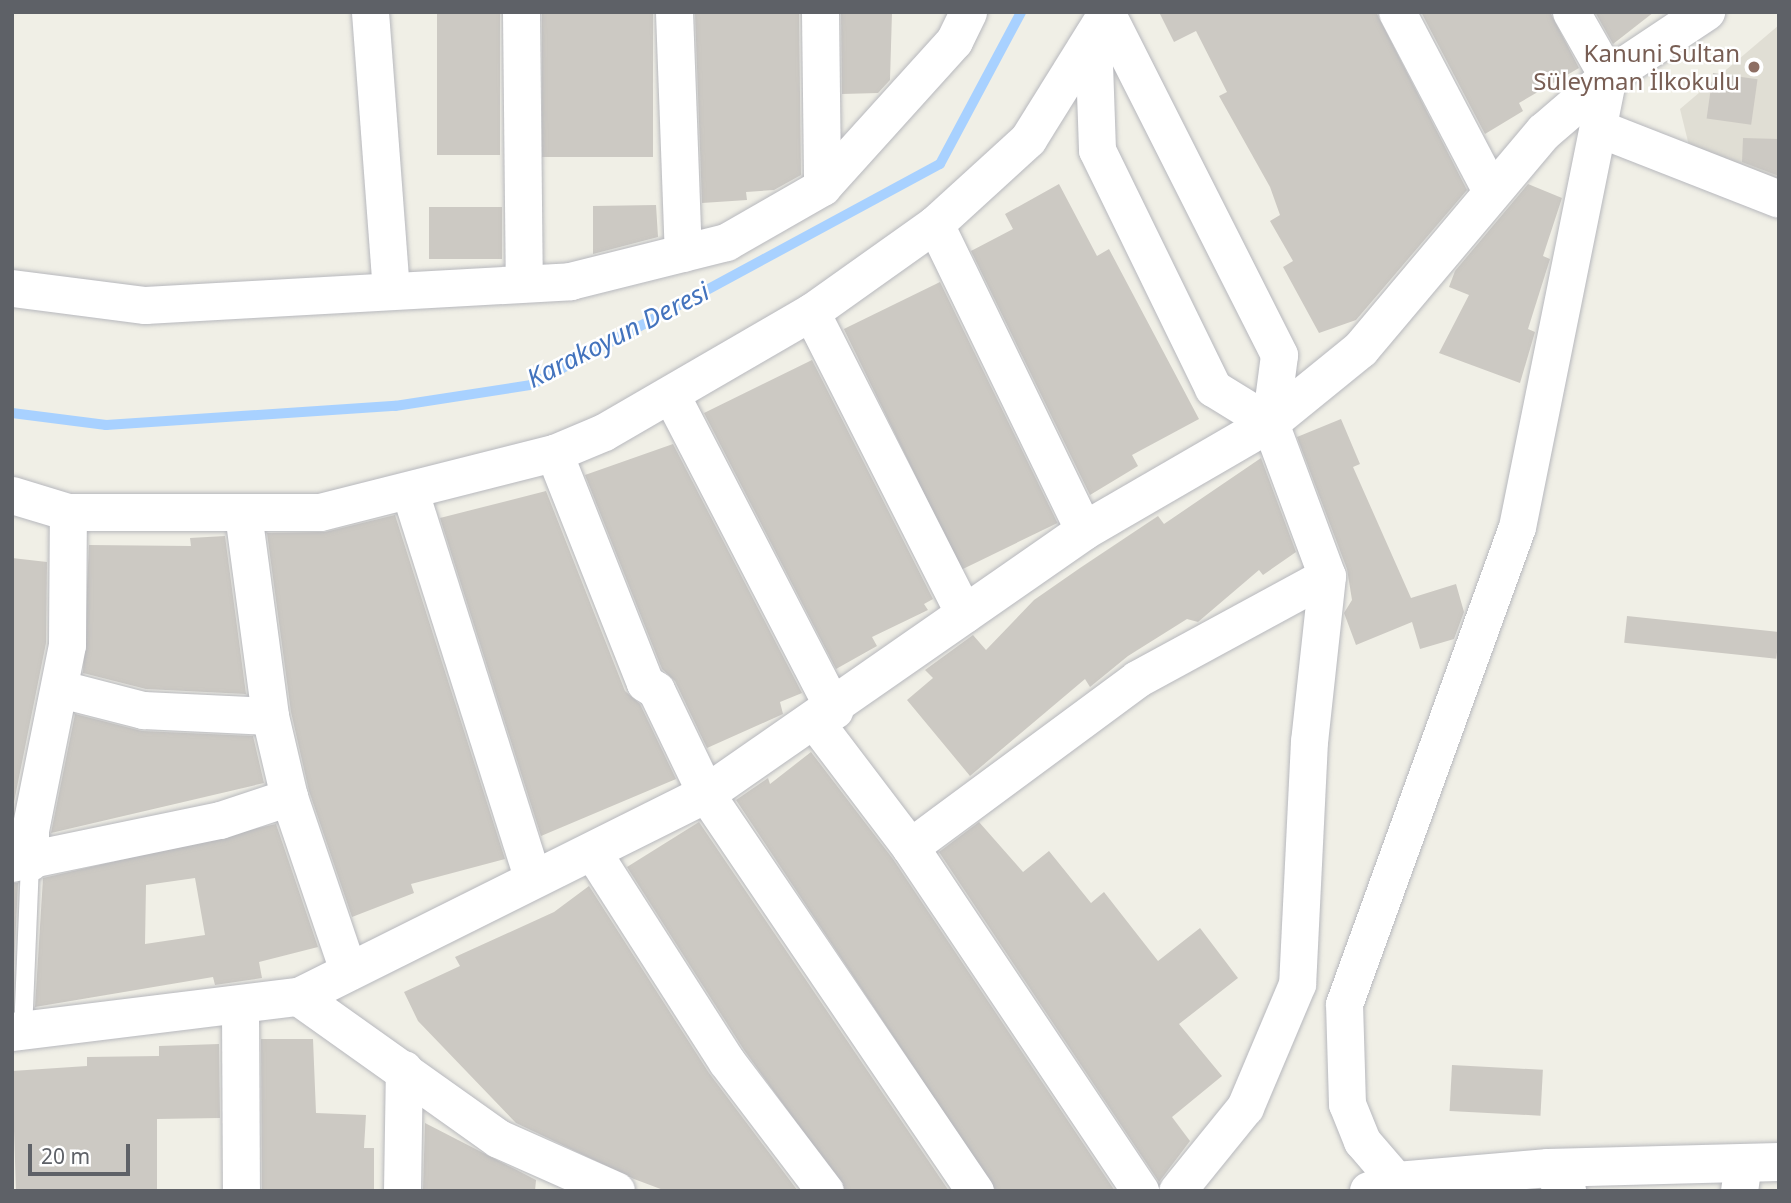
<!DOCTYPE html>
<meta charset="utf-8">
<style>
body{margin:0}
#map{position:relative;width:1791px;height:1203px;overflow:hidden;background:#f0efe6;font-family:"Noto Sans",sans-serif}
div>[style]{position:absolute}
.education>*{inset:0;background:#e0ded4}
.stream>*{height:10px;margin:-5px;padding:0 5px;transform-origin:5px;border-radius:5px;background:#a8d1ff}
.building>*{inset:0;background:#ccc9c3;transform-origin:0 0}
.roads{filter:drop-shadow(0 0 2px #b7b8bd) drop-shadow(0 0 2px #b7b8bd)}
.lane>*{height:18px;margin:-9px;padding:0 9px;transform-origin:9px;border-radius:9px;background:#fff}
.street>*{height:37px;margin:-18.5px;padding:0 18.5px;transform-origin:18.5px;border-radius:18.5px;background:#fff}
.secondary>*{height:38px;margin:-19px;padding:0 19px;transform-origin:19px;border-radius:19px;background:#fff}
.dots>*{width:19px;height:19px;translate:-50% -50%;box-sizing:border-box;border:4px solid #fff;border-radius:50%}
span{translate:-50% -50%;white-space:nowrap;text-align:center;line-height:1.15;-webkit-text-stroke:5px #fff;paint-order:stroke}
.education-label{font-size:24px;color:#785e54}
.right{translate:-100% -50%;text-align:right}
.water-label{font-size:26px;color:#4373bd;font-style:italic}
.frame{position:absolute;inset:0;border:14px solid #5e6167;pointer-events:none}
.scale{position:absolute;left:28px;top:1144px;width:102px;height:32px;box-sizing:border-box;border:4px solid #5e6167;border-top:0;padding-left:9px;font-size:21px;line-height:24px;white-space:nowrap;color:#5e6167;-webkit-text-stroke:5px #fff;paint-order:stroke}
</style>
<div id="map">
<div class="education">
<div style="clip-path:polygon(1779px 25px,1779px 194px,1692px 158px,1680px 109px)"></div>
</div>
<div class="stream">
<div style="left:12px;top:413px;width:95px;rotate:7.3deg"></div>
<div style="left:106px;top:425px;width:290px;rotate:-3.8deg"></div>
<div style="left:395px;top:406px;width:138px;rotate:-8.8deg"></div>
<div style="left:531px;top:385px;width:465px;rotate:-28.4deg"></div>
<div style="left:940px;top:164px;width:172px;rotate:-61.9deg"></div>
</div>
<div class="building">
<div style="left:437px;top:12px;width:63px;height:143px"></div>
<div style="left:542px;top:12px;width:111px;height:145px"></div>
<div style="clip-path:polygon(695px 12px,799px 12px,801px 175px,774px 190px,746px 192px,747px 200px,702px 203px)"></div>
<div style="clip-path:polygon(841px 12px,892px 12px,890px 80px,878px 93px,842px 94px)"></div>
<div style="clip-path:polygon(1159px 12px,1376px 12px,1467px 190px,1356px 320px,1319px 333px,1283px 267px,1293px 261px,1270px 221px,1280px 215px,1270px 187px,1219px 96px,1227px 92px,1196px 31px,1174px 42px)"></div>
<div style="clip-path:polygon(1421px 12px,1550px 12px,1579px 68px,1519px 103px,1523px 111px,1485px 134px)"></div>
<div style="clip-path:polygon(1595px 12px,1654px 12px,1613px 44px)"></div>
<div style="left:1713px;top:73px;width:45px;height:46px;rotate:8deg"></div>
<div style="clip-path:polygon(1743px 138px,1779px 139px,1779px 176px,1742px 162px)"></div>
<div style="clip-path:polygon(1059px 184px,1097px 256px,1109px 249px,1199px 419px,1132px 455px,1138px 466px,1090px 495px,971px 251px,1013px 229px,1005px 214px)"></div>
<div style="clip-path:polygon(1528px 184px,1562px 198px,1543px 256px,1550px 259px,1528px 329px,1535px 332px,1520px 383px,1439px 353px,1469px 295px,1449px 287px,1455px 271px)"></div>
<div style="clip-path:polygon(656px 205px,658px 237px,593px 254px,593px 206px)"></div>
<div style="left:429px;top:207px;width:73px;height:52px"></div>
<div style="left:940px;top:282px;width:268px;height:107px;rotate:64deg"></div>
<div style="clip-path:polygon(812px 360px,933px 599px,924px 604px,928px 610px,872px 637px,877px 646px,836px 669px,704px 413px)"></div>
<div style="clip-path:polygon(1341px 419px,1360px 464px,1353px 467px,1411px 598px,1456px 584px,1464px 612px,1454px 639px,1420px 649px,1412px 622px,1356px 645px,1344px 613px,1352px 600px,1347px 569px,1297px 437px)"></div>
<div style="clip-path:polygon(673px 444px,802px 693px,780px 702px,783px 714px,707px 748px,675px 681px,662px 669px,585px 475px)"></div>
<div style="clip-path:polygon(1261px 458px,1296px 552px,1263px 575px,1259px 570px,1198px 622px,1187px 619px,1128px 656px,1090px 687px,1085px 679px,970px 776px,907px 700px,933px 678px,925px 670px,973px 635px,986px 650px,1034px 600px,1080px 568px,1158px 516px,1164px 524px)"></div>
<div style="clip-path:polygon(546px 491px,625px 691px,640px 704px,676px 779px,541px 836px,440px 518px)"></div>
<div style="clip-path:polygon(395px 515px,505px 859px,411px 884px,414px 893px,352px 917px,309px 791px,291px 712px,267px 533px,325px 532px)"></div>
<div style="clip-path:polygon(225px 536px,246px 694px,146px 689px,83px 673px,89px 545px,191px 546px,190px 538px)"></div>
<div style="clip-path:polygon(12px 558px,47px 562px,46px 643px,12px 812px)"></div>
<div style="left:1627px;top:616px;width:153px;height:27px;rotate:6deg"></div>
<div style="clip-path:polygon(75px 714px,142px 731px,253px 736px,264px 783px,51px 833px)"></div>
<div style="clip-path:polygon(811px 752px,893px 859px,1115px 1191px,996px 1191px,736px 800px,768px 778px,770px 784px)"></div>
<div style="clip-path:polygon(699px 822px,949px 1191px,846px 1191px,744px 1050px,627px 867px)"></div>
<div style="clip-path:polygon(979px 822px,1023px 872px,1049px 851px,1091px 903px,1104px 892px,1158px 961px,1200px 928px,1238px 978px,1179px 1024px,1222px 1076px,1172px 1117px,1190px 1141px,1159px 1182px,939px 852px)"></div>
<div style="clip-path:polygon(evenodd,276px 824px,318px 947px,259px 962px,262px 978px,215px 985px,213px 977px,35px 1007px,43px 878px,276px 824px,195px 878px,205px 935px,145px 944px,146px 885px,195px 878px)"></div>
<div style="clip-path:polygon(12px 883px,18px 883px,12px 1008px)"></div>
<div style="clip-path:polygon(589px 886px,709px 1073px,798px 1191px,666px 1191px,634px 1179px,516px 1123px,418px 1021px,404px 992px,460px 966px,455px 957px,554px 912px)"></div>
<div style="clip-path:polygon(261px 1039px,313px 1039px,316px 1113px,366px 1115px,364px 1148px,374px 1148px,374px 1191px,262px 1191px)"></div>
<div style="clip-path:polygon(219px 1044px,220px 1118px,157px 1119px,157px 1189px,16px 1191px,12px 1071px,87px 1066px,87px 1057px,159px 1056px,159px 1046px)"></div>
<div style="left:1452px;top:1065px;width:91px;height:46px;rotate:3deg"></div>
<div style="clip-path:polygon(425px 1123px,536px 1180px,535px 1191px,423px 1191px)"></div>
</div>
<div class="roads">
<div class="lane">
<div style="left:23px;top:1031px;width:169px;rotate:-87.6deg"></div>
</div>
<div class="street">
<div style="left:370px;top:12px;width:278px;rotate:85.7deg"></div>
<div style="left:521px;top:12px;width:266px;rotate:89.4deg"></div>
<div style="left:674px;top:12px;width:241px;rotate:87.9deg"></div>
<div style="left:820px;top:12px;width:175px;rotate:89.3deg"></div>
<div style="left:1106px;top:12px;width:384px;rotate:63.2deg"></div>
<div style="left:1279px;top:355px;width:69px;rotate:97.5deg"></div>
<div style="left:1270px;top:423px;width:163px;rotate:69.6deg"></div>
<div style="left:1327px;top:576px;width:166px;rotate:96.2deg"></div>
<div style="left:1309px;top:741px;width:243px;rotate:92.8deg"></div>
<div style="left:1297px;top:984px;width:134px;rotate:112.9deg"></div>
<div style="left:1245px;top:1107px;width:108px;rotate:129deg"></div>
<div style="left:1397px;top:12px;width:202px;rotate:62.3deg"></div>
<div style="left:1093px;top:35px;width:115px;rotate:88deg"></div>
<div style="left:1097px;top:150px;width:265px;rotate:64deg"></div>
<div style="left:1213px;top:388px;width:67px;rotate:31.6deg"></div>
<div style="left:1598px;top:128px;width:194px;rotate:21.4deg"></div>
<div style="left:935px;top:224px;width:341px;rotate:64.1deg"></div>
<div style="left:12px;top:288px;width:134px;rotate:7.3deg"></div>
<div style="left:145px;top:305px;width:426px;rotate:-3.2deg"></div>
<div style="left:570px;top:281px;width:161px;rotate:-14deg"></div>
<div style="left:726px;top:242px;width:111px;rotate:-29.8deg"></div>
<div style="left:822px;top:187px;width:197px;rotate:-47.9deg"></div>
<div style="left:954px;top:41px;width:32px;rotate:-64deg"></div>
<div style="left:811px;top:312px;width:339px;rotate:63.1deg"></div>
<div style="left:671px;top:395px;width:355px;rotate:62.6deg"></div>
<div style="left:554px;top:453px;width:247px;rotate:68.4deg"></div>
<div style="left:645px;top:683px;width:13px;rotate:32deg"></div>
<div style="left:656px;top:690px;width:115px;rotate:64.3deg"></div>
<div style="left:706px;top:794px;width:480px;rotate:55.9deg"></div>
<div style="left:410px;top:492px;width:406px;rotate:72.4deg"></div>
<div style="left:12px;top:495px;width:59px;rotate:16.9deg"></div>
<div style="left:68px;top:512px;width:252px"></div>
<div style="left:320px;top:512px;width:241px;rotate:-14.2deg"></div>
<div style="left:554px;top:453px;width:54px;rotate:-22.8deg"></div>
<div style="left:604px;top:432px;width:239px;rotate:-30.1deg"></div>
<div style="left:811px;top:312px;width:152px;rotate:-35.4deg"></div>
<div style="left:935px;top:224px;width:126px;rotate:-42.4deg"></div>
<div style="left:1028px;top:139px;width:150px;rotate:-58.1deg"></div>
<div style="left:243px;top:513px;width:205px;rotate:82.4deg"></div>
<div style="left:270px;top:716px;width:83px;rotate:76.8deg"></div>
<div style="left:289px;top:797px;width:183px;rotate:71.2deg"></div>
<div style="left:61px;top:689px;width:85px;rotate:14.4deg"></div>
<div style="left:143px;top:710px;width:127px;rotate:2.7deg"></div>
<div style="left:816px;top:723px;width:156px;rotate:52.8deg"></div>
<div style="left:910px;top:847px;width:414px;rotate:56.2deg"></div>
<div style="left:910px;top:847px;width:282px;rotate:-36.5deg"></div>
<div style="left:1137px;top:679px;width:216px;rotate:-28.5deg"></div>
<div style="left:592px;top:851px;width:250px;rotate:57.4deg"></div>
<div style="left:727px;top:1062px;width:162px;rotate:52.8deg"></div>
<div style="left:30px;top:862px;width:32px;rotate:-90deg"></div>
<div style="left:30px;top:830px;width:189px;rotate:-78.7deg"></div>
<div style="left:67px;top:645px;width:133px;rotate:-89.6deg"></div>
<div style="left:12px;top:863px;width:212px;rotate:-11.7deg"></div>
<div style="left:220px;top:820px;width:73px;rotate:-18.4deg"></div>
<div style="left:240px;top:1008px;width:183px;rotate:89.7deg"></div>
<div style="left:1548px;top:1168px;width:30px;rotate:50deg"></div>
<div style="left:402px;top:1191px;width:122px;rotate:-89.1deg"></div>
<div style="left:1405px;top:1191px;width:66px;rotate:-130.7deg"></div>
<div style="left:1362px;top:1141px;width:40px;rotate:-112deg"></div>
<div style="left:1347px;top:1104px;width:100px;rotate:-91.7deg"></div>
<div style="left:1344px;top:1004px;width:507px;rotate:-70.07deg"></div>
<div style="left:1517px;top:527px;width:459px;rotate:-78.6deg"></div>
<div style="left:1608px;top:77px;width:75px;rotate:-119.6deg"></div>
<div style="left:1739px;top:1191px;width:27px;rotate:-82deg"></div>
</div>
<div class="secondary">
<div style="left:299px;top:997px;width:245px;rotate:35.4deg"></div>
<div style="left:499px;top:1139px;width:128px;rotate:24deg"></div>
<div style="left:12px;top:1032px;width:289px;rotate:-7deg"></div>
<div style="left:299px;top:997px;width:455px;rotate:-26.5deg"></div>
<div style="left:706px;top:794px;width:460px;rotate:-34.8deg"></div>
<div style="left:1084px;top:531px;width:215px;rotate:-30.1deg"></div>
<div style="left:1270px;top:423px;width:117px;rotate:-39.1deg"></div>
<div style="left:1361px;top:349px;width:284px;rotate:-49.9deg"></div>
<div style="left:1544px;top:132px;width:84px;rotate:-40.7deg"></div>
<div style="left:1608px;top:77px;width:118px;rotate:-33.6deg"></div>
<div style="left:1369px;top:1191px;width:30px;rotate:-20deg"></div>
<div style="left:1397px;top:1181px;width:152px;rotate:-4.9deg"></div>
<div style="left:1548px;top:1168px;width:231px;rotate:-1.5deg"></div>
</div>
</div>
<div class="dots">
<div style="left:1754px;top:67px;background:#8d6e63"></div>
</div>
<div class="education-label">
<span class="right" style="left:1740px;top:67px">Kanuni Sultan<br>Süleyman İlkokulu</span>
</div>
<div class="water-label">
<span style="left:618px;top:335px;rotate:-27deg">Karakoyun Deresi</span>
</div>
<div class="frame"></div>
<div class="scale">20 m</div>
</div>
